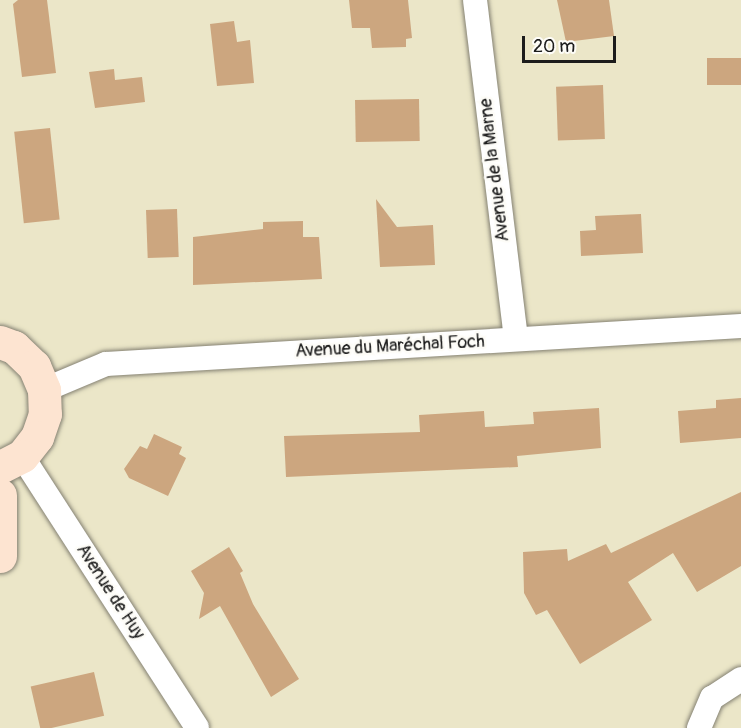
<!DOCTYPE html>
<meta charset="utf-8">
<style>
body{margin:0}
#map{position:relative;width:741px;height:728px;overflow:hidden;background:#ebe6c8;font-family:Pangolin,sans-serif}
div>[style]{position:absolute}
.building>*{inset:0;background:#cca67f;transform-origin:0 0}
.roads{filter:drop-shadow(0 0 2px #848172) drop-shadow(0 0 2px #848172)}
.street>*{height:24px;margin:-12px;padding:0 12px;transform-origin:12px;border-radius:12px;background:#fff}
.secondary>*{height:33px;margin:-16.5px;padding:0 16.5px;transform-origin:16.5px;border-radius:16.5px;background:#fde4d1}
span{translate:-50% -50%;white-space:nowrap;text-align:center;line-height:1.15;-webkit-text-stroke:5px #fdfcf7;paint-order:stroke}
.street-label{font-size:18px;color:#1c1c1c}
.scale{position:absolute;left:522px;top:36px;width:94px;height:27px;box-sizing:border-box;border:3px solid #1c1c1c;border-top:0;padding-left:8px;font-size:18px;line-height:21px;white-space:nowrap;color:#1c1c1c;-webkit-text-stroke:4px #fdfcf7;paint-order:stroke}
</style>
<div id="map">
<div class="building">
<div style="clip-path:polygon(18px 0,47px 0,56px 73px,22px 77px,13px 4px)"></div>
<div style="clip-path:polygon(349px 0,408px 0,412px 38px,406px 39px,406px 47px,372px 48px,370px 28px,352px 28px)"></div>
<div style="clip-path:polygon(557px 0,609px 0,614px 36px,566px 42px)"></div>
<div style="clip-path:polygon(234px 21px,237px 42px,250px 40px,254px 83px,217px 86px,210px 24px)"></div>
<div style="left:741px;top:58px;width:27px;height:34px;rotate:90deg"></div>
<div style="clip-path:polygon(114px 69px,115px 80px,142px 77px,145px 102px,95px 108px,89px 72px)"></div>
<div style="left:603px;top:85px;width:54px;height:47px;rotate:88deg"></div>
<div style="left:419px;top:99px;width:42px;height:64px;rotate:89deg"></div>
<div style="left:50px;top:128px;width:92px;height:36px;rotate:84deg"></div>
<div style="clip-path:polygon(376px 199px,397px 227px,433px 225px,435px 265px,380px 267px)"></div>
<div style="left:177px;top:209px;width:48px;height:31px;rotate:88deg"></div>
<div style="clip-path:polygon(641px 214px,643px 253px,581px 256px,580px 231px,596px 230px,595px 216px)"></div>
<div style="clip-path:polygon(303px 221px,303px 237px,319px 237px,322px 279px,193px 285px,193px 237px,263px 229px,263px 222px)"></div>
<div style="clip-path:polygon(741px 398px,741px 438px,680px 443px,678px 411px,716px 408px,716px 400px)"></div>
<div style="clip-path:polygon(599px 408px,601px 448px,517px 456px,518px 467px,286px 477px,284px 436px,420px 432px,419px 415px,484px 411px,485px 427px,534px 424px,533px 412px)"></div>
<div style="clip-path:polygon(154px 434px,182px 447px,179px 454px,186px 458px,168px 496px,129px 478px,124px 469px,140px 446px,147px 449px)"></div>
<div style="clip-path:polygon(741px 492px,741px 566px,697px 592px,673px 553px,628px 582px,652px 620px,580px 664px,547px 610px,536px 615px,524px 593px,523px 552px,567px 549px,568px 561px,606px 544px,611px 553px)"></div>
<div style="clip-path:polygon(229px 547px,243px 571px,240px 573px,253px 604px,299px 679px,271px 697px,220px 606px,199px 619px,204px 593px,191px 571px)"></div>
<div style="left:94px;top:672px;width:45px;height:65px;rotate:77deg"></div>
</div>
<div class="roads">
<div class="street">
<div style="left:475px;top:0;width:341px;rotate:83.1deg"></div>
<div style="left:44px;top:390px;width:67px;rotate:-22.8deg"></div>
<div style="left:106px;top:364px;width:636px;rotate:-3.42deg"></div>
<div style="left:22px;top:456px;width:323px;rotate:57.2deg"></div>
<div style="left:699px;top:728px;width:33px;rotate:-67deg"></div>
<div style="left:712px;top:698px;width:35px;rotate:-33deg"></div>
</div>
<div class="secondary">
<div style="left:0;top:342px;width:15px;rotate:20deg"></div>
<div style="left:14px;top:347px;width:28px;rotate:44deg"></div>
<div style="left:34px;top:366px;width:26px;rotate:67deg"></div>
<div style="left:44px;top:390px;width:24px;rotate:88deg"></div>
<div style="left:45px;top:414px;width:24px;rotate:109deg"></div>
<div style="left:37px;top:437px;width:24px;rotate:128deg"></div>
<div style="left:22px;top:456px;width:25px;rotate:153deg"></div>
<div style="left:0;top:495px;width:61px;rotate:90deg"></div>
</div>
</div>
<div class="street-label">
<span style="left:495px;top:170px;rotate:-97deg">Avenue de la Marne</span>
<span style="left:390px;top:347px;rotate:-3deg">Avenue du Maréchal Foch</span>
<span style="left:110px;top:592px;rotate:57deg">Avenue de Huy</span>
</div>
<div class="scale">20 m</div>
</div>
